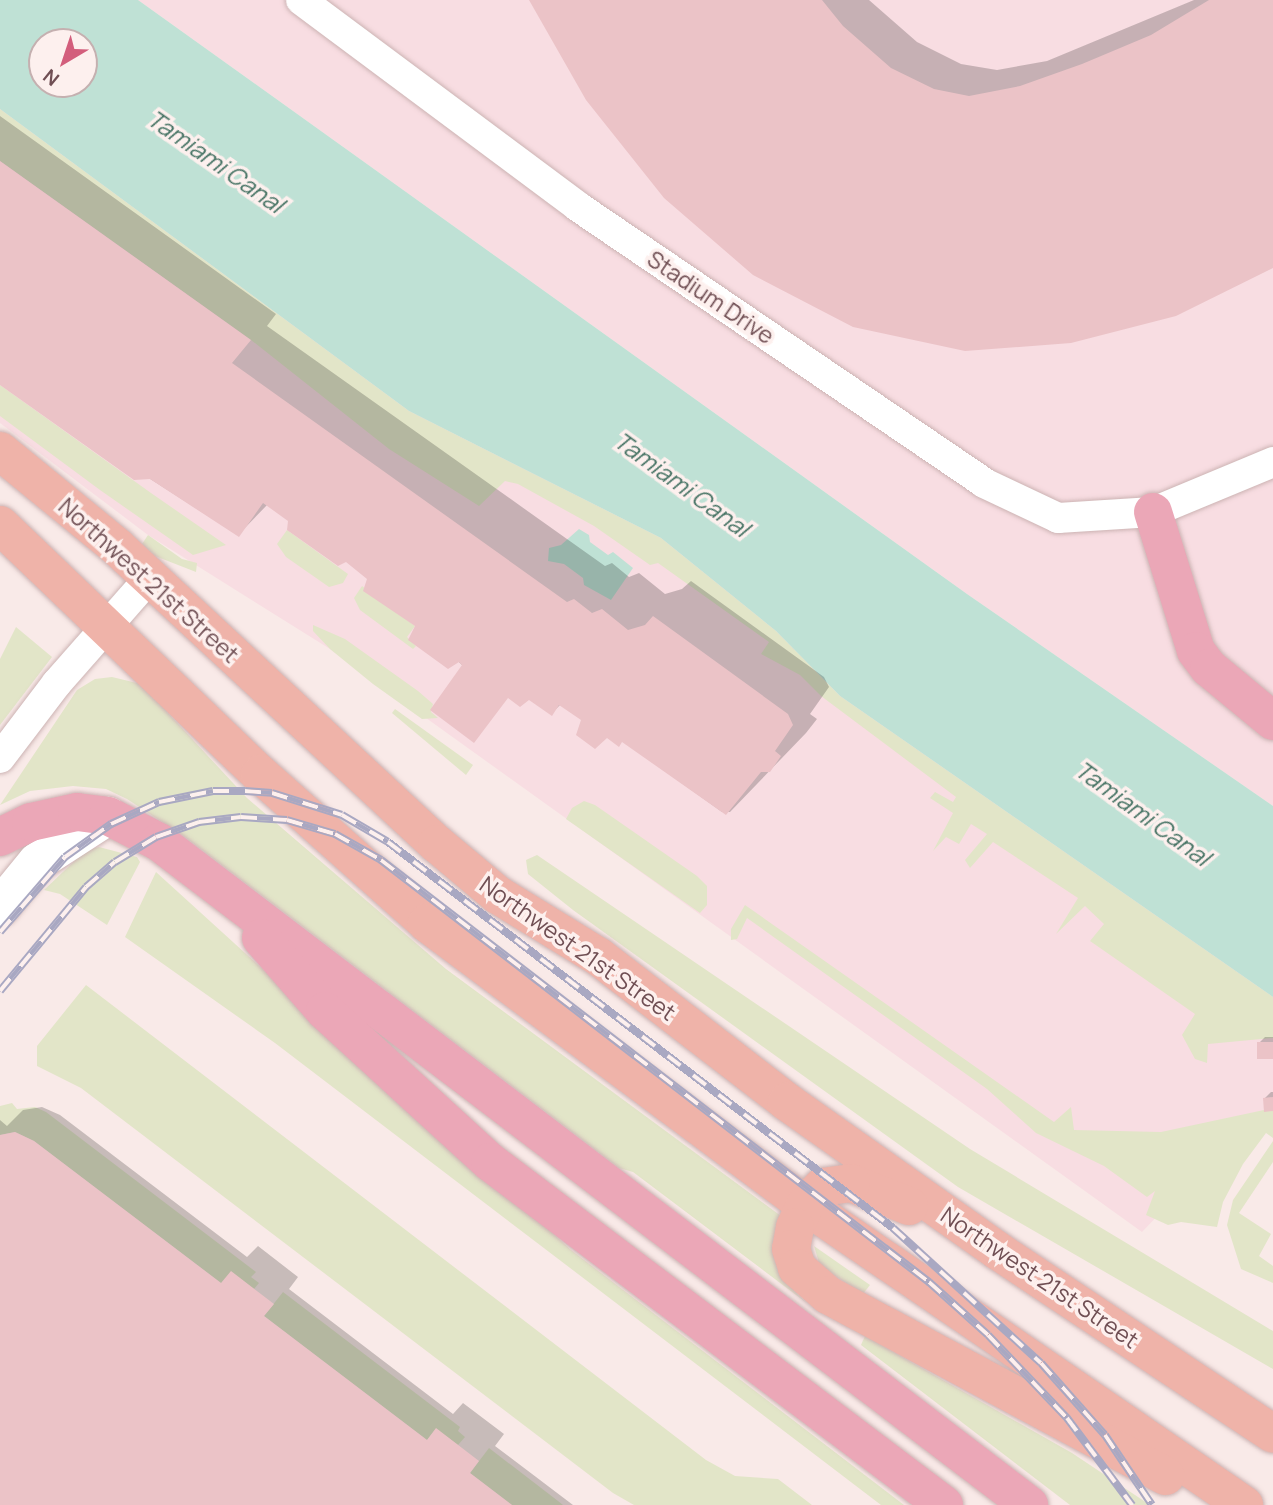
<!DOCTYPE html>
<style>
body{margin:0}
#map{position:relative;width:1273px;height:1505px;overflow:hidden;background:#f9eae8;font-family:Manrope,sans-serif}
div>[style]{position:absolute}
.commercial>*{inset:0;background:#f8dde2}
.green>*{inset:0;background:#e2e5c8}
.water>*{inset:0;background:#bfe1d5}
.shadow>*{inset:0;background:#0003}
.building>*{inset:0;background:#ebc3c7;transform-origin:0 0}
.roads{filter:drop-shadow(0 0 2px #ccb3b3) drop-shadow(0 0 2px #ccb3b3)}
.street>*{height:30px;margin:-15px;padding:0 15px;transform-origin:15px;border-radius:15px;background:#fff}
.secondary>*{height:38px;margin:-19px;padding:0 19px;transform-origin:19px;border-radius:19px;background:#fff}
.primary>*{height:38px;margin:-19px;padding:0 19px;transform-origin:19px;border-radius:19px;background:#efb3a9}
.highway>*{height:38px;margin:-19px;padding:0 19px;transform-origin:19px;border-radius:19px;background:#eba7b7}
.rail>*{height:8px;margin-top:-4px;transform-origin:0;background:repeating-linear-gradient(90deg,#fdf0ee 0 16px,#a9a8c2 0 32px);box-sizing:border-box;border-block:2px solid #a9a8c2}
span{translate:-50% -50%;white-space:nowrap;text-align:center;line-height:1.15;-webkit-text-stroke:7px #fdf0ee;paint-order:stroke}
.street-label{font-size:23px;color:#704f54}
.water-label{font-size:24px;color:#467364;font-style:italic}
.north{position:absolute;left:28px;top:28px;width:70px;height:70px;box-sizing:border-box;background:#fdf0ee;border:2px solid #c5b0b0;border-radius:50%;rotate:219deg;font-size:19px;font-weight:700;line-height:28px;text-align:center;color:#704f54}
.north::after{content:'';display:block;margin:auto;width:24px;height:32px;background:#d35e7c;clip-path:polygon(50% 0,100% 100%,50% 72%,0 100%)}
</style>
<div id="map">
<div class="commercial">
<div style="clip-path:polygon(138px 0,1273px 0,1273px 806px,967px 594px)"></div>
<div style="clip-path:polygon(0 109px,409px 411px,661px 538px,776px 631px,840px 696px,1273px 997px,1273px 1111px,1257px 1112px,1142px 1232px,330px 649px,148px 535px,0 423px)"></div>
</div>
<div class="green">
<div style="clip-path:polygon(0 109px,409px 411px,661px 538px,776px 631px,840px 696px,1273px 997px,1273px 1038px,1208px 1044px,1207px 1063px,1195px 1059px,1182px 1035px,1195px 1014px,1090px 941px,1104px 924px,1085px 906px,1056px 934px,1078px 898px,993px 842px,970px 868px,965px 860px,987px 834px,971px 824px,959px 844px,946px 837px,933px 851px,953px 813px,930px 798px,935px 792px,953px 802px,956px 797px,821px 696px,800px 675px,761px 654px,769px 642px,658px 563px,650px 565px,594px 526px,518px 484px,505px 481px,479px 506px,389px 449px,251px 340px,0 161px)"></div>
<div style="clip-path:polygon(0 385px,151px 493px,226px 545px,193px 555px,100px 490px,0 416px)"></div>
<div style="clip-path:polygon(287px 530px,348px 574px,343px 583px,329px 587px,286px 557px,277px 544px)"></div>
<div style="clip-path:polygon(148px 535px,182px 559px,197px 563px,196px 572px,155px 556px,142px 544px)"></div>
<div style="clip-path:polygon(362px 586px,415px 626px,407px 637px,416px 646px,413px 649px,360px 610px,354px 598px)"></div>
<div style="clip-path:polygon(313px 625px,345px 639px,418px 691px,433px 704px,431px 712px,438px 718px,422px 719px,373px 684px,330px 649px,313px 631px)"></div>
<div style="clip-path:polygon(16px 627px,52px 657px,0 725px,0 659px)"></div>
<div style="clip-path:polygon(112px 677px,141px 684px,247px 798px,446px 969px,781px 1216px,797px 1294px,808px 1304px,633px 1172px,619px 1168px,185px 837px,127px 799px,106px 789px,73px 786px,30px 791px,0 805px,77px 690px,95px 679px)"></div>
<div style="clip-path:polygon(395px 709px,473px 765px,466px 775px,392px 713px)"></div>
<div style="clip-path:polygon(584px 801px,595px 805px,697px 876px,707px 886px,707px 905px,700px 913px,566px 819px,572px 808px)"></div>
<div style="clip-path:polygon(99px 847px,137px 857px,140px 862px,107px 925px,60px 894px,44px 890px,85px 851px)"></div>
<div style="clip-path:polygon(537px 855px,970px 1149px,1273px 1331px,1273px 1369px,958px 1187px,573px 910px,528px 874px,526px 860px)"></div>
<div style="clip-path:polygon(156px 872px,571px 1250px,904px 1505px,881px 1505px,275px 1043px,125px 937px)"></div>
<div style="clip-path:polygon(745px 905px,1054px 1122px,1071px 1107px,1074px 1130px,1161px 1132px,1264px 1110px,1273px 1111px,1273px 1138px,1266px 1133px,1243px 1164px,1223px 1202px,1217px 1227px,1181px 1222px,1168px 1225px,1146px 1215px,1155px 1191px,1147px 1197px,1104px 1166px,1036px 1133px,987px 1089px,747px 918px,737px 939px,731px 940px,731px 929px)"></div>
<div style="clip-path:polygon(86px 985px,706px 1460px,735px 1476px,778px 1479px,812px 1505px,634px 1505px,613px 1493px,81px 1088px,37px 1066px,37px 1046px)"></div>
<div style="clip-path:polygon(12px 1103px,17px 1109px,35px 1107px,46px 1112px,256px 1272px,251px 1277px,259px 1283px,254px 1289px,221px 1283px,34px 1141px,15px 1132px,0 1135px,0 1106px)"></div>
<div style="clip-path:polygon(1273px 1141px,1273px 1162px,1239px 1213px,1271px 1234px,1259px 1256px,1273px 1266px,1273px 1283px,1241px 1269px,1227px 1225px,1233px 1200px)"></div>
<div style="clip-path:polygon(814px 1246px,870px 1285px,863px 1294px,820px 1266px)"></div>
<div style="clip-path:polygon(283px 1292px,460px 1427px,458px 1431px,465px 1437px,458px 1445px,436px 1429px,427px 1440px,264px 1316px)"></div>
<div style="clip-path:polygon(865px 1336px,1072px 1453px,1150px 1505px,1070px 1505px,861px 1345px)"></div>
<div style="clip-path:polygon(489px 1448px,558px 1501px,563px 1505px,512px 1505px,470px 1473px)"></div>
</div>
<div class="water">
<div style="clip-path:polygon(evenodd,0 0,138px 0,967px 594px,1273px 806px,1273px 997px,840px 696px,776px 631px,661px 538px,409px 411px,0 109px,0 0,84px 42px,84px 84px,42px 84px,42px 42px,84px 42px)"></div>
<div style="clip-path:polygon(579px 529px,589px 535px,590px 542px,608px 555px,613px 552px,633px 568px,611px 600px,584px 585px,583px 578px,564px 564px,548px 561px,549px 548px,561px 545px)"></div>
</div>
<div class="shadow">
<div style="clip-path:polygon(531px 0,869px 0,917px 42px,961px 64px,997px 70px,1047px 61px,1194px 0,1273px 0,1273px 266px)"></div>
<div style="clip-path:polygon(0 116px,276px 314px,267px 326px,605px 566px,612px 563px,629px 577px,639px 573px,665px 594px,682px 589px,691px 581px,824px 677px,829px 687px,810px 714px,817px 719px,806px 733px,730px 812px,722px 812px,623px 741px,561px 704px,552px 713px,532px 698px,463px 666px,370px 578px,268px 504px,238px 535px,0 383px)"></div>
<div style="clip-path:polygon(1265px 1037px,1273px 1037px,1273px 1057px,1259px 1043px)"></div>
<div style="clip-path:polygon(1271px 1092px,1273px 1092px,1273px 1109px,1264px 1099px)"></div>
<div style="clip-path:polygon(42px 1107px,60px 1115px,247px 1257px,258px 1246px,298px 1277px,289px 1289px,453px 1414px,463px 1403px,504px 1434px,495px 1446px,573px 1505px,0 1505px,0 1120px,7px 1126px,23px 1110px)"></div>
</div>
<div class="building">
<div style="clip-path:polygon(529px 0,822px 0,843px 26px,891px 68px,934px 89px,969px 96px,1020px 86px,1082px 64px,1151px 35px,1209px 0,1273px 0,1273px 268px,1176px 316px,1071px 343px,965px 351px,853px 327px,753px 275px,664px 198px,586px 100px)"></div>
<div style="clip-path:polygon(0 161px,251px 340px,232px 363px,567px 602px,574px 599px,592px 613px,602px 609px,628px 630px,645px 625px,653px 616px,788px 714px,793px 725px,775px 751px,781px 756px,770px 772px,761px 772px,726px 815px,622px 742px,619px 747px,607px 738px,595px 749px,576px 735px,581px 720px,559px 705px,552px 716px,529px 700px,520px 707px,508px 698px,474px 743px,430px 710px,462px 665px,459px 662px,448px 669px,408px 640px,415px 626px,363px 591px,367px 579px,346px 562px,338px 566px,287px 530px,288px 521px,263px 503px,239px 537px,150px 479px,134px 480px,0 385px)"></div>
<div style="left:1273px;top:1042px;width:17px;height:16px;rotate:90deg"></div>
<div style="clip-path:polygon(1273px 1097px,1273px 1111px,1264px 1112px,1263px 1098px)"></div>
<div style="clip-path:polygon(15px 1132px,34px 1141px,221px 1283px,231px 1271px,274px 1304px,264px 1316px,427px 1440px,436px 1428px,479px 1461px,470px 1473px,512px 1505px,0 1505px,0 1135px)"></div>
</div>
<div class="roads">
<div class="street">
<div style="left:301px;top:0;width:344px;rotate:36.7deg"></div>
<div style="left:577px;top:206px;width:492px;rotate:34.2deg"></div>
<div style="left:984px;top:483px;width:82px;rotate:25.3deg"></div>
<div style="left:1058px;top:518px;width:95px;rotate:-3.6deg"></div>
<div style="left:1153px;top:512px;width:130px;rotate:-22.6deg"></div>
<div style="left:0;top:758px;width:94px;rotate:-52.8deg"></div>
<div style="left:57px;top:683px;width:141px;rotate:-48.7deg"></div>
</div>
<div class="secondary">
<div style="left:0;top:907px;width:58px;rotate:-50.6deg"></div>
<div style="left:37px;top:862px;width:85px;rotate:-32.9deg"></div>
</div>
<div class="primary">
<div style="left:0;top:451px;width:150px;rotate:39.3deg"></div>
<div style="left:116px;top:546px;width:438px;rotate:42.9deg"></div>
<div style="left:437px;top:844px;width:80px;rotate:39.9deg"></div>
<div style="left:498px;top:895px;width:119px;rotate:31.5deg"></div>
<div style="left:599px;top:957px;width:237px;rotate:37.6deg"></div>
<div style="left:787px;top:1102px;width:258px;rotate:35.2deg"></div>
<div style="left:998px;top:1251px;width:330px;rotate:33.6deg"></div>
<div style="left:0;top:525px;width:360px;rotate:43.8deg"></div>
<div style="left:260px;top:774px;width:224px;rotate:41.7deg"></div>
<div style="left:427px;top:923px;width:472px;rotate:36.7deg"></div>
<div style="left:805px;top:1205px;width:532px;rotate:34.35deg"></div>
<div style="left:909px;top:1206px;width:62px;rotate:-158.4deg"></div>
<div style="left:851px;top:1183px;width:29px;rotate:172deg"></div>
<div style="left:822px;top:1187px;width:25px;rotate:133deg"></div>
<div style="left:805px;top:1205px;width:24px;rotate:114deg"></div>
<div style="left:795px;top:1227px;width:22px;rotate:100deg"></div>
<div style="left:791px;top:1249px;width:20px;rotate:72deg"></div>
<div style="left:797px;top:1268px;width:41px;rotate:41.1deg"></div>
<div style="left:828px;top:1295px;width:383px;rotate:28.2deg"></div>
</div>
<div class="highway">
<div style="left:1153px;top:512px;width:145px;rotate:72.8deg"></div>
<div style="left:1196px;top:651px;width:21px;rotate:53deg"></div>
<div style="left:1209px;top:668px;width:83px;rotate:39.6deg"></div>
<div style="left:0;top:837px;width:34px;rotate:-26deg"></div>
<div style="left:31px;top:822px;width:47px;rotate:-12.3deg"></div>
<div style="left:77px;top:812px;width:31px;rotate:7deg"></div>
<div style="left:108px;top:816px;width:57px;rotate:27deg"></div>
<div style="left:159px;top:842px;width:1094px;rotate:37.31deg"></div>
<div style="left:261px;top:938px;width:97px;rotate:48.8deg"></div>
<div style="left:325px;top:1011px;width:224px;rotate:42.5deg"></div>
<div style="left:490px;top:1162px;width:569px;rotate:37.07deg"></div>
</div>
</div>
<div class="rail">
<div style="left:0;top:932px;width:99px;rotate:-49.1deg"></div>
<div style="left:65px;top:857px;width:57px;rotate:-35.7deg"></div>
<div style="left:111px;top:824px;width:53px;rotate:-24.6deg"></div>
<div style="left:159px;top:802px;width:55px;rotate:-11.5deg"></div>
<div style="left:213px;top:791px;width:32px"></div>
<div style="left:245px;top:791px;width:27px;rotate:4deg"></div>
<div style="left:272px;top:793px;width:73px;rotate:17.4deg"></div>
<div style="left:342px;top:815px;width:53px;rotate:30.4deg"></div>
<div style="left:388px;top:842px;width:636px;rotate:37.39deg"></div>
<div style="left:893px;top:1228px;width:200px;rotate:42.4deg"></div>
<div style="left:1041px;top:1363px;width:96px;rotate:48.4deg"></div>
<div style="left:1105px;top:1435px;width:84px;rotate:56.1deg"></div>
<div style="left:0;top:991px;width:135px;rotate:-50.4deg"></div>
<div style="left:86px;top:887px;width:38px;rotate:-41deg"></div>
<div style="left:115px;top:862px;width:48px;rotate:-31.4deg"></div>
<div style="left:156px;top:837px;width:46px;rotate:-19.2deg"></div>
<div style="left:199px;top:822px;width:42px;rotate:-6.8deg"></div>
<div style="left:241px;top:817px;width:46px;rotate:3.7deg"></div>
<div style="left:287px;top:820px;width:50px;rotate:16.3deg"></div>
<div style="left:335px;top:834px;width:53px;rotate:29.5deg"></div>
<div style="left:381px;top:860px;width:692px;rotate:37.6deg"></div>
<div style="left:929px;top:1282px;width:79px;rotate:41.9deg"></div>
<div style="left:988px;top:1335px;width:115px;rotate:46.4deg"></div>
<div style="left:1067px;top:1418px;width:109px;rotate:53.2deg"></div>
</div>
<div class="street-label">
<span style="left:711px;top:297px;rotate:34deg">Stadium Drive</span>
<span style="left:149px;top:580px;rotate:42deg">Northwest 21st Street</span>
<span style="left:578px;top:948px;rotate:35deg">Northwest 21st Street</span>
<span style="left:1040px;top:1277px;rotate:34deg">Northwest 21st Street</span>
</div>
<div class="water-label">
<span style="left:216px;top:161px;rotate:35deg">Tamiami Canal</span>
<span style="left:682px;top:484px;rotate:36deg">Tamiami Canal</span>
<span style="left:1143px;top:813px;rotate:36deg">Tamiami Canal</span>
</div>
<div class="north">N</div>
</div>
